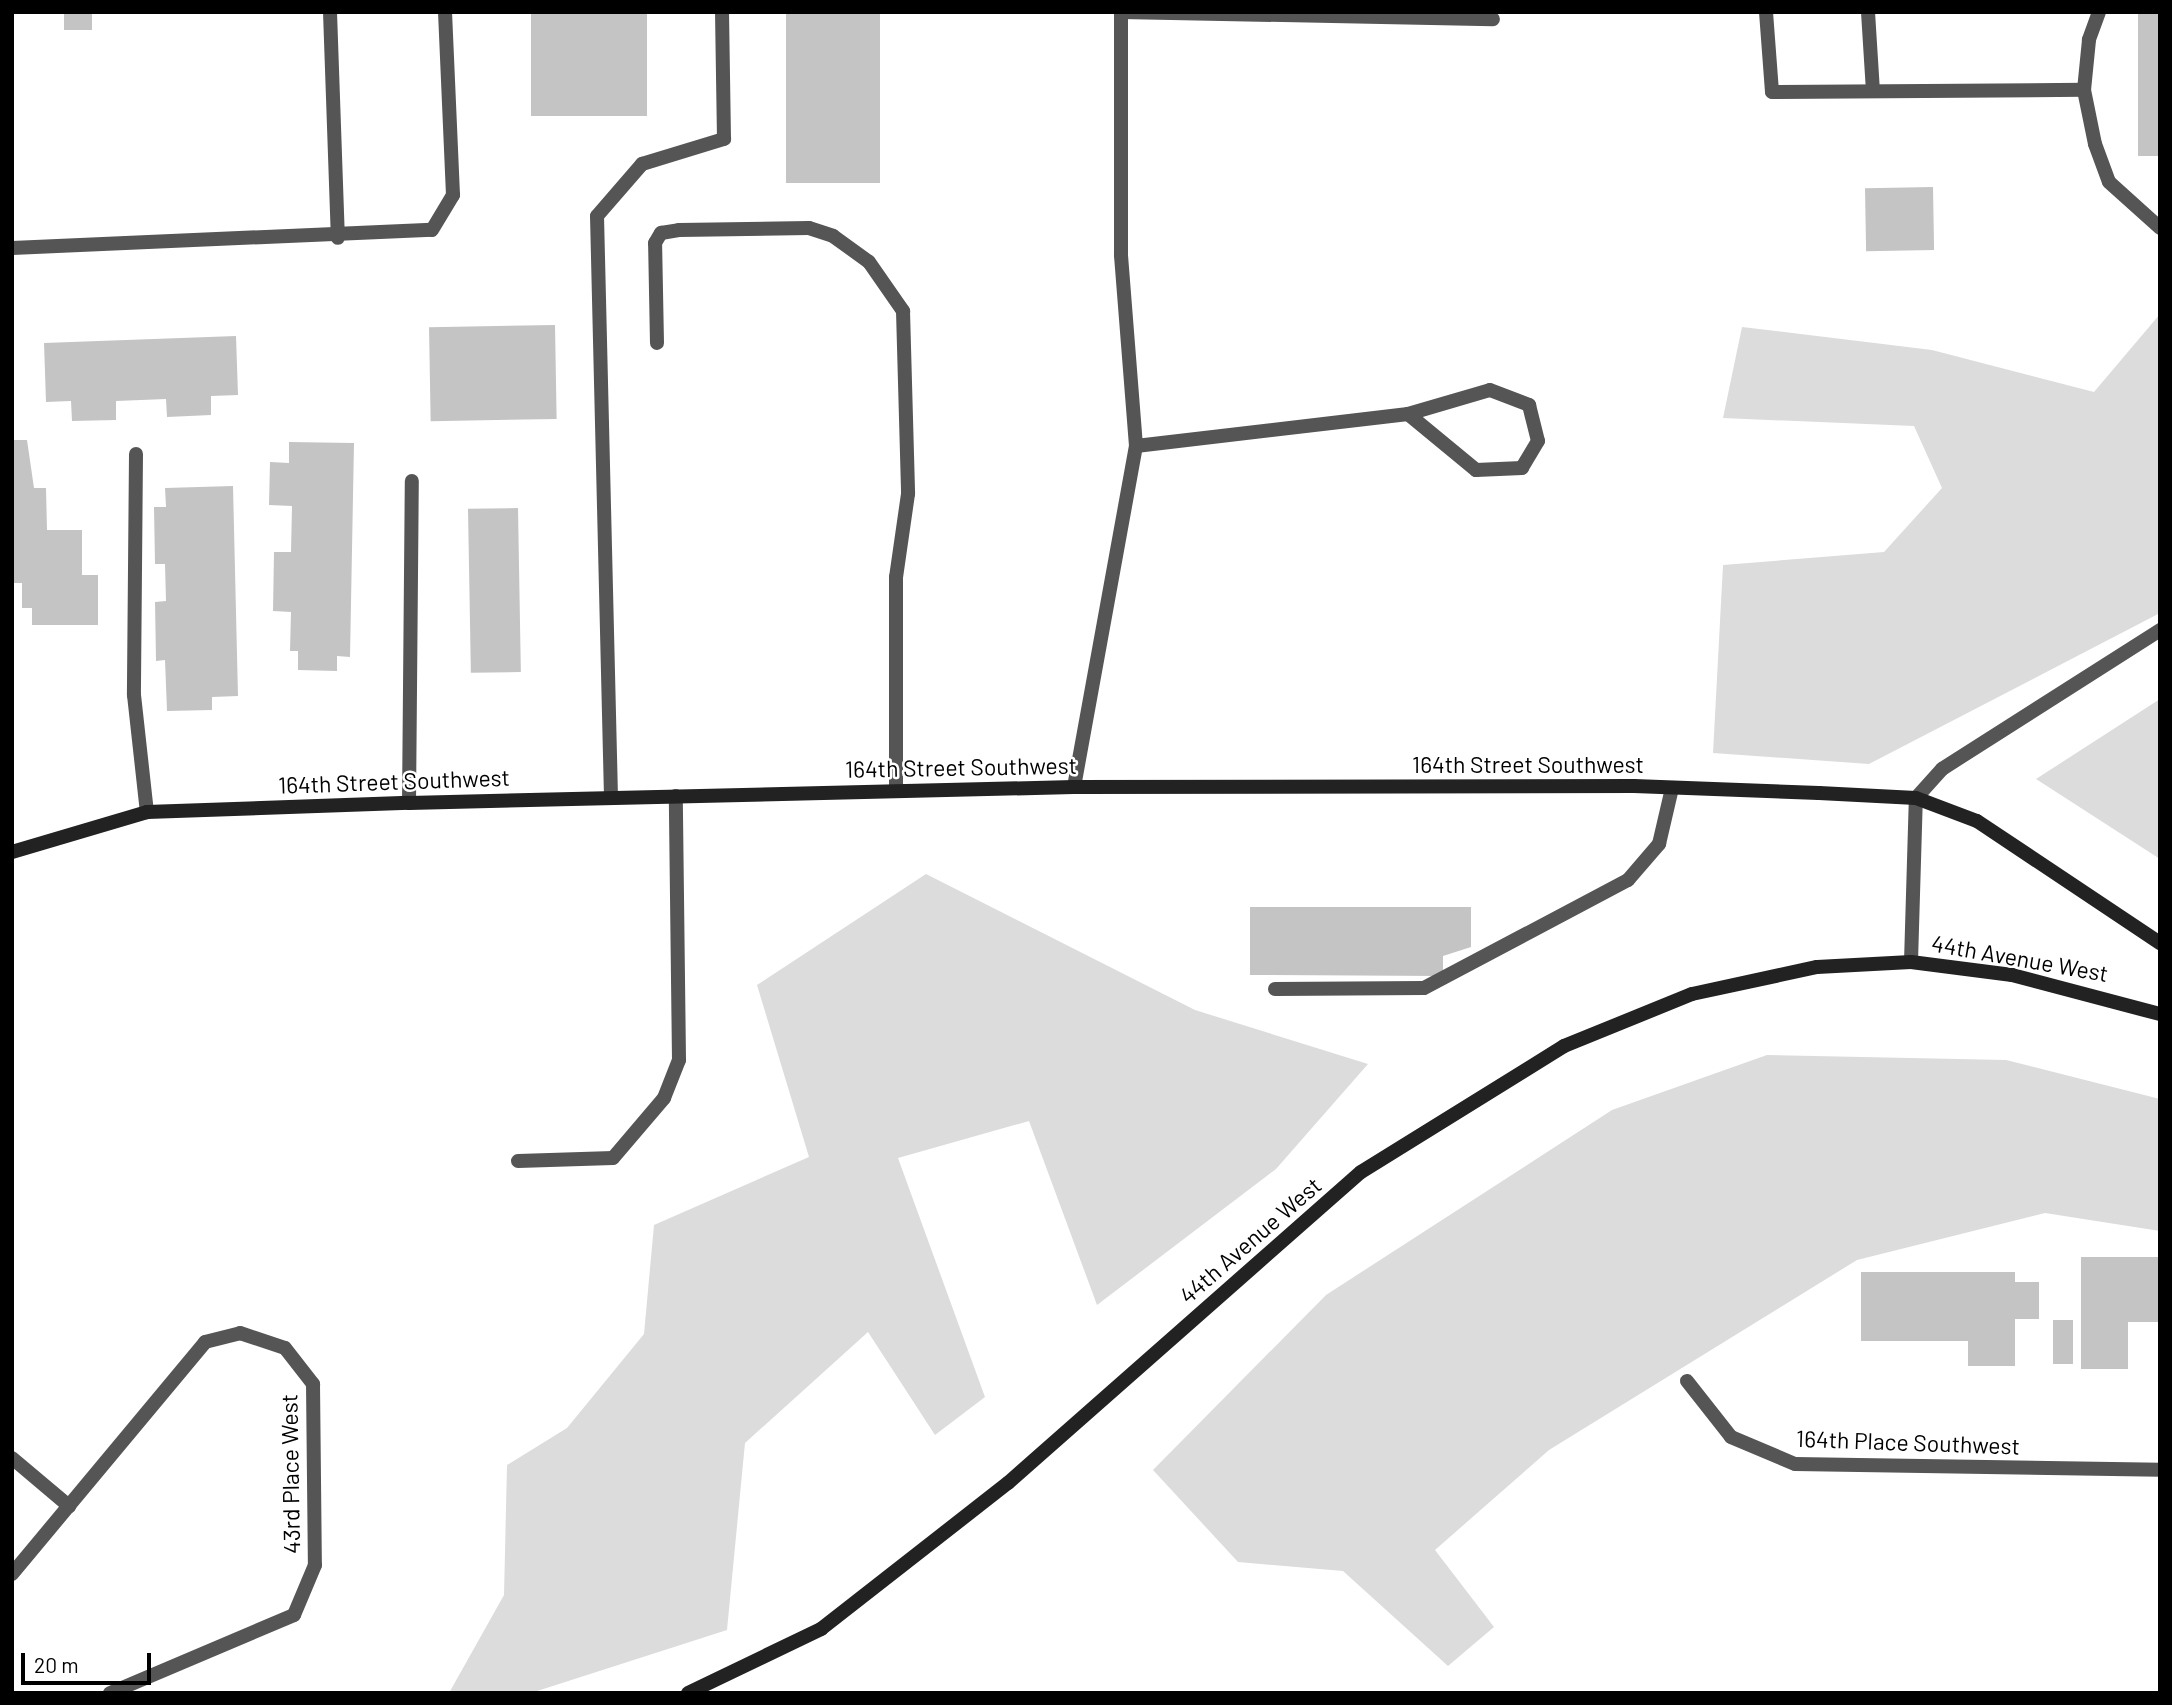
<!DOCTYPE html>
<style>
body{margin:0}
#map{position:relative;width:2172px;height:1705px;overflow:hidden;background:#fff;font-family:Barlow,sans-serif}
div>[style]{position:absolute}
.green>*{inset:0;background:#dcdcdc}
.building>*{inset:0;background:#c4c4c4;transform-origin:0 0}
.lane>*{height:14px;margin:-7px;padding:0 7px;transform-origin:7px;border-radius:7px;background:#555}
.street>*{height:14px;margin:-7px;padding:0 7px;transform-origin:7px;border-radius:7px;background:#555}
.secondary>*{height:14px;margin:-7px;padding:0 7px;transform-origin:7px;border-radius:7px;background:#222}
span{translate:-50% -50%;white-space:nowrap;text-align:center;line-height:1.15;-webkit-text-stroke:5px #fff;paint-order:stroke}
.street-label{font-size:23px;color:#000}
.frame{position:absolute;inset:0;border:14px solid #000;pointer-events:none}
.scale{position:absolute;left:21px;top:1653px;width:130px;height:32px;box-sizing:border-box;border:4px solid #000;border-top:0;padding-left:9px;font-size:21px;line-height:24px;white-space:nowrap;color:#000;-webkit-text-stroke:5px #fff;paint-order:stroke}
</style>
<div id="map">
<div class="green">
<div style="clip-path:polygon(2160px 314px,2160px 613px,1869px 764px,1713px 753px,1723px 565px,1884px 552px,1942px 488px,1914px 426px,1723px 418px,1742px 327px,1932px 350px,2094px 392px)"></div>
<div style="clip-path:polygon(2160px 699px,2160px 859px,2036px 779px)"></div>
<div style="clip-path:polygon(926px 874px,1195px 1010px,1368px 1064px,1276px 1169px,1097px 1305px,1029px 1121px,898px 1158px,985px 1397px,935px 1435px,868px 1332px,745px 1443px,727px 1630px,531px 1693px,449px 1693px,504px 1595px,507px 1465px,567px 1428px,644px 1334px,654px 1225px,809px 1157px,757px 985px)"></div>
<div style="clip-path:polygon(1767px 1055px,2006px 1060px,2160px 1099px,2160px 1231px,2045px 1213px,1857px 1260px,1549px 1450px,1435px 1550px,1494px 1627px,1448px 1666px,1343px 1571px,1238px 1562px,1153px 1470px,1326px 1295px,1612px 1110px)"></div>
</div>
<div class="building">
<div style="left:64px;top:12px;width:28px;height:18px"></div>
<div style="left:531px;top:12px;width:116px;height:104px"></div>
<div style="left:786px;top:12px;width:94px;height:171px"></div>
<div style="left:2138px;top:12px;width:22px;height:144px"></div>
<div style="left:1933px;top:187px;width:63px;height:68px;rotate:89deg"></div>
<div style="left:555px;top:325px;width:94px;height:126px;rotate:89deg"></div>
<div style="clip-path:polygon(236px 336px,238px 395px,211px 396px,211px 415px,167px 417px,166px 399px,116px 401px,116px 420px,72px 421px,71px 401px,46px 402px,44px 343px)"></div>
<div style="clip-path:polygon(12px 440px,27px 440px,34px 488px,46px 488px,47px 530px,82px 530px,82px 575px,98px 575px,98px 625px,32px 625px,32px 608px,22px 608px,22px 583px,12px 583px)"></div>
<div style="clip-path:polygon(289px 442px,354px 443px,350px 657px,337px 656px,337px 671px,298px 670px,298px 651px,290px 651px,291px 612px,273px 611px,274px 552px,291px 552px,292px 506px,269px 505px,270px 462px,289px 463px)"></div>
<div style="clip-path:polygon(233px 486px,238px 696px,212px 697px,212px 710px,167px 711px,165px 660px,156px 661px,155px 602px,166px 601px,165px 564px,155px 564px,154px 507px,166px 507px,165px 488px)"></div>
<div style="left:518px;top:508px;width:164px;height:50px;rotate:89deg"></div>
<div style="clip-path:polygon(1250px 907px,1471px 907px,1471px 947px,1443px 956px,1443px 976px,1250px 975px)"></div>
<div style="clip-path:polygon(2081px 1257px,2160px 1257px,2160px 1322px,2128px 1322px,2128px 1369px,2081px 1369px)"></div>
<div style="clip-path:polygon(1861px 1272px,2015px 1272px,2015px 1282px,2039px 1282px,2039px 1319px,2015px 1319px,2015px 1366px,1968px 1366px,1968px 1341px,1861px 1341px)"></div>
<div style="left:2053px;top:1320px;width:20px;height:44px"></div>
</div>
<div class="lane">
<div style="left:330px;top:12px;width:226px;rotate:88deg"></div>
<div style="left:1121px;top:12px;width:372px;rotate:1.1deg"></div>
<div style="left:1766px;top:12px;width:80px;rotate:85.7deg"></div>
<div style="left:1772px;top:92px;width:312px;rotate:-0.4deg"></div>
<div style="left:1868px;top:12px;width:79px;rotate:86.4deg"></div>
<div style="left:2099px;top:12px;width:30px;rotate:110deg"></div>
<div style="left:2089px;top:40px;width:50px;rotate:95.7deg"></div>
<div style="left:2084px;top:90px;width:55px;rotate:78.5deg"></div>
<div style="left:2095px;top:144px;width:40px;rotate:69.8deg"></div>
<div style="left:2109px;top:182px;width:69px;rotate:42deg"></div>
<div style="left:12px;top:248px;width:420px;rotate:-2.5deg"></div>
<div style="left:432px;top:230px;width:41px;rotate:-59deg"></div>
<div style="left:453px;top:195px;width:183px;rotate:-92.5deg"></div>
<div style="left:657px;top:343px;width:100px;rotate:-91.1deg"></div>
<div style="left:655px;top:243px;width:12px;rotate:-59deg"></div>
<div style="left:661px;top:233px;width:18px;rotate:-9deg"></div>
<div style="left:679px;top:230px;width:130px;rotate:-0.9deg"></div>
<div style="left:809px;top:228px;width:25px;rotate:18deg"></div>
<div style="left:833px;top:236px;width:44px;rotate:35.8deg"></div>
<div style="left:869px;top:262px;width:60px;rotate:55.2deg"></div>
<div style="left:903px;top:311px;width:183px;rotate:88.4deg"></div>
<div style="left:908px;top:494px;width:84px;rotate:98.2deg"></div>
<div style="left:896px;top:577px;width:214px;rotate:90deg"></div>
<div style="left:1136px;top:446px;width:274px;rotate:-6.7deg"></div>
<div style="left:1408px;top:414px;width:85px;rotate:-16.3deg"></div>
<div style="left:1490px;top:390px;width:42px;rotate:21deg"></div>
<div style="left:1529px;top:405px;width:37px;rotate:76deg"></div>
<div style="left:1538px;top:441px;width:31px;rotate:121deg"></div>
<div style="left:1522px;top:468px;width:46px;rotate:177.5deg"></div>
<div style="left:1476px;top:470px;width:88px;rotate:-140.5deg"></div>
<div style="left:136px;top:454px;width:241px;rotate:90.5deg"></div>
<div style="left:134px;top:695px;width:118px;rotate:83.7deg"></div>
<div style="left:1074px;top:787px;width:347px;rotate:-79.7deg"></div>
<div style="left:1136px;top:446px;width:192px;rotate:-94.5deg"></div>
<div style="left:1121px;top:255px;width:243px;rotate:-90deg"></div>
<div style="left:611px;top:797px;width:581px;rotate:-91.38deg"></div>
<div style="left:597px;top:216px;width:69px;rotate:-49.1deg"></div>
<div style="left:642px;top:164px;width:86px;rotate:-17deg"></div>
<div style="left:724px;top:139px;width:127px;rotate:-90.9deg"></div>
<div style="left:1916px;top:798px;width:39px;rotate:-48deg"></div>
<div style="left:1942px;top:769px;width:259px;rotate:-32.5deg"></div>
<div style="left:409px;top:803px;width:322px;rotate:-89.5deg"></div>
<div style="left:1275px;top:989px;width:149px;rotate:-0.4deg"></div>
<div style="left:1424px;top:988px;width:231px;rotate:-27.9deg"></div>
<div style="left:1628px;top:880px;width:48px;rotate:-49.3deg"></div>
<div style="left:1659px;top:844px;width:57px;rotate:-76.9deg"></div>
<div style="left:518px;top:1161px;width:95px;rotate:-1.8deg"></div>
<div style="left:613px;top:1158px;width:79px;rotate:-49.6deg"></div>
<div style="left:664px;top:1098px;width:41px;rotate:-68.5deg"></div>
<div style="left:679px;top:1060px;width:264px;rotate:-90.7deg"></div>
</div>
<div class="street">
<div style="left:1911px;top:962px;width:164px;rotate:-88.3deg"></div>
<div style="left:1687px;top:1381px;width:71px;rotate:51.8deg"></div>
<div style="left:1731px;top:1437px;width:69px;rotate:22.9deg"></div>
<div style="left:1795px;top:1464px;width:365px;rotate:0.9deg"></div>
<div style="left:12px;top:1458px;width:75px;rotate:40.1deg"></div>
<div style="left:12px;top:1574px;width:302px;rotate:-50.2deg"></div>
<div style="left:205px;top:1342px;width:36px;rotate:-14deg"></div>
<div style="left:240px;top:1333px;width:47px;rotate:18.4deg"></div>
<div style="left:285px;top:1348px;width:46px;rotate:52.1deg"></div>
<div style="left:313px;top:1384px;width:181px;rotate:89.4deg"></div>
<div style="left:315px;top:1565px;width:54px;rotate:112.8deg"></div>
<div style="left:294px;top:1615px;width:200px;rotate:157deg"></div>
</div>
<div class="secondary">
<div style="left:12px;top:852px;width:141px;rotate:-16.5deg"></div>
<div style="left:147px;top:812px;width:262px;rotate:-2deg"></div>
<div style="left:409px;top:803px;width:665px;rotate:-1.38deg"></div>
<div style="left:1074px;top:787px;width:560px;rotate:-0.1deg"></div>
<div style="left:1634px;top:786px;width:185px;rotate:2.2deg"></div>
<div style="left:1819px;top:793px;width:97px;rotate:3deg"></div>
<div style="left:1916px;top:798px;width:65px;rotate:20.7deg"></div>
<div style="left:1977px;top:821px;width:220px;rotate:33.7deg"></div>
<div style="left:688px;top:1693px;width:148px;rotate:-25.7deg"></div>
<div style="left:821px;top:1629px;width:237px;rotate:-38deg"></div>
<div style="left:1008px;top:1483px;width:470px;rotate:-41.4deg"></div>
<div style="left:1361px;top:1172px;width:239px;rotate:-31.8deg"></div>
<div style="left:1564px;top:1046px;width:138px;rotate:-22.1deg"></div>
<div style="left:1692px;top:994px;width:128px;rotate:-12.2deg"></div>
<div style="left:1817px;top:967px;width:94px;rotate:-3deg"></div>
<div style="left:1911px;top:962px;width:102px;rotate:7.3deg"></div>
<div style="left:2012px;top:975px;width:153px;rotate:14.8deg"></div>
</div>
<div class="street-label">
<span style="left:1528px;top:764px">164th Street Southwest</span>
<span style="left:961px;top:767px;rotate:-1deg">164th Street Southwest</span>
<span style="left:394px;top:781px;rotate:-2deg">164th Street Southwest</span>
<span style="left:2020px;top:958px;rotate:10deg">44th Avenue West</span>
<span style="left:1250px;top:1240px;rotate:-41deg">44th Avenue West</span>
<span style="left:1908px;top:1442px;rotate:2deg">164th Place Southwest</span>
<span style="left:290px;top:1474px;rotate:-91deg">43rd Place West</span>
</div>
<div class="frame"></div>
<div class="scale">20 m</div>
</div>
